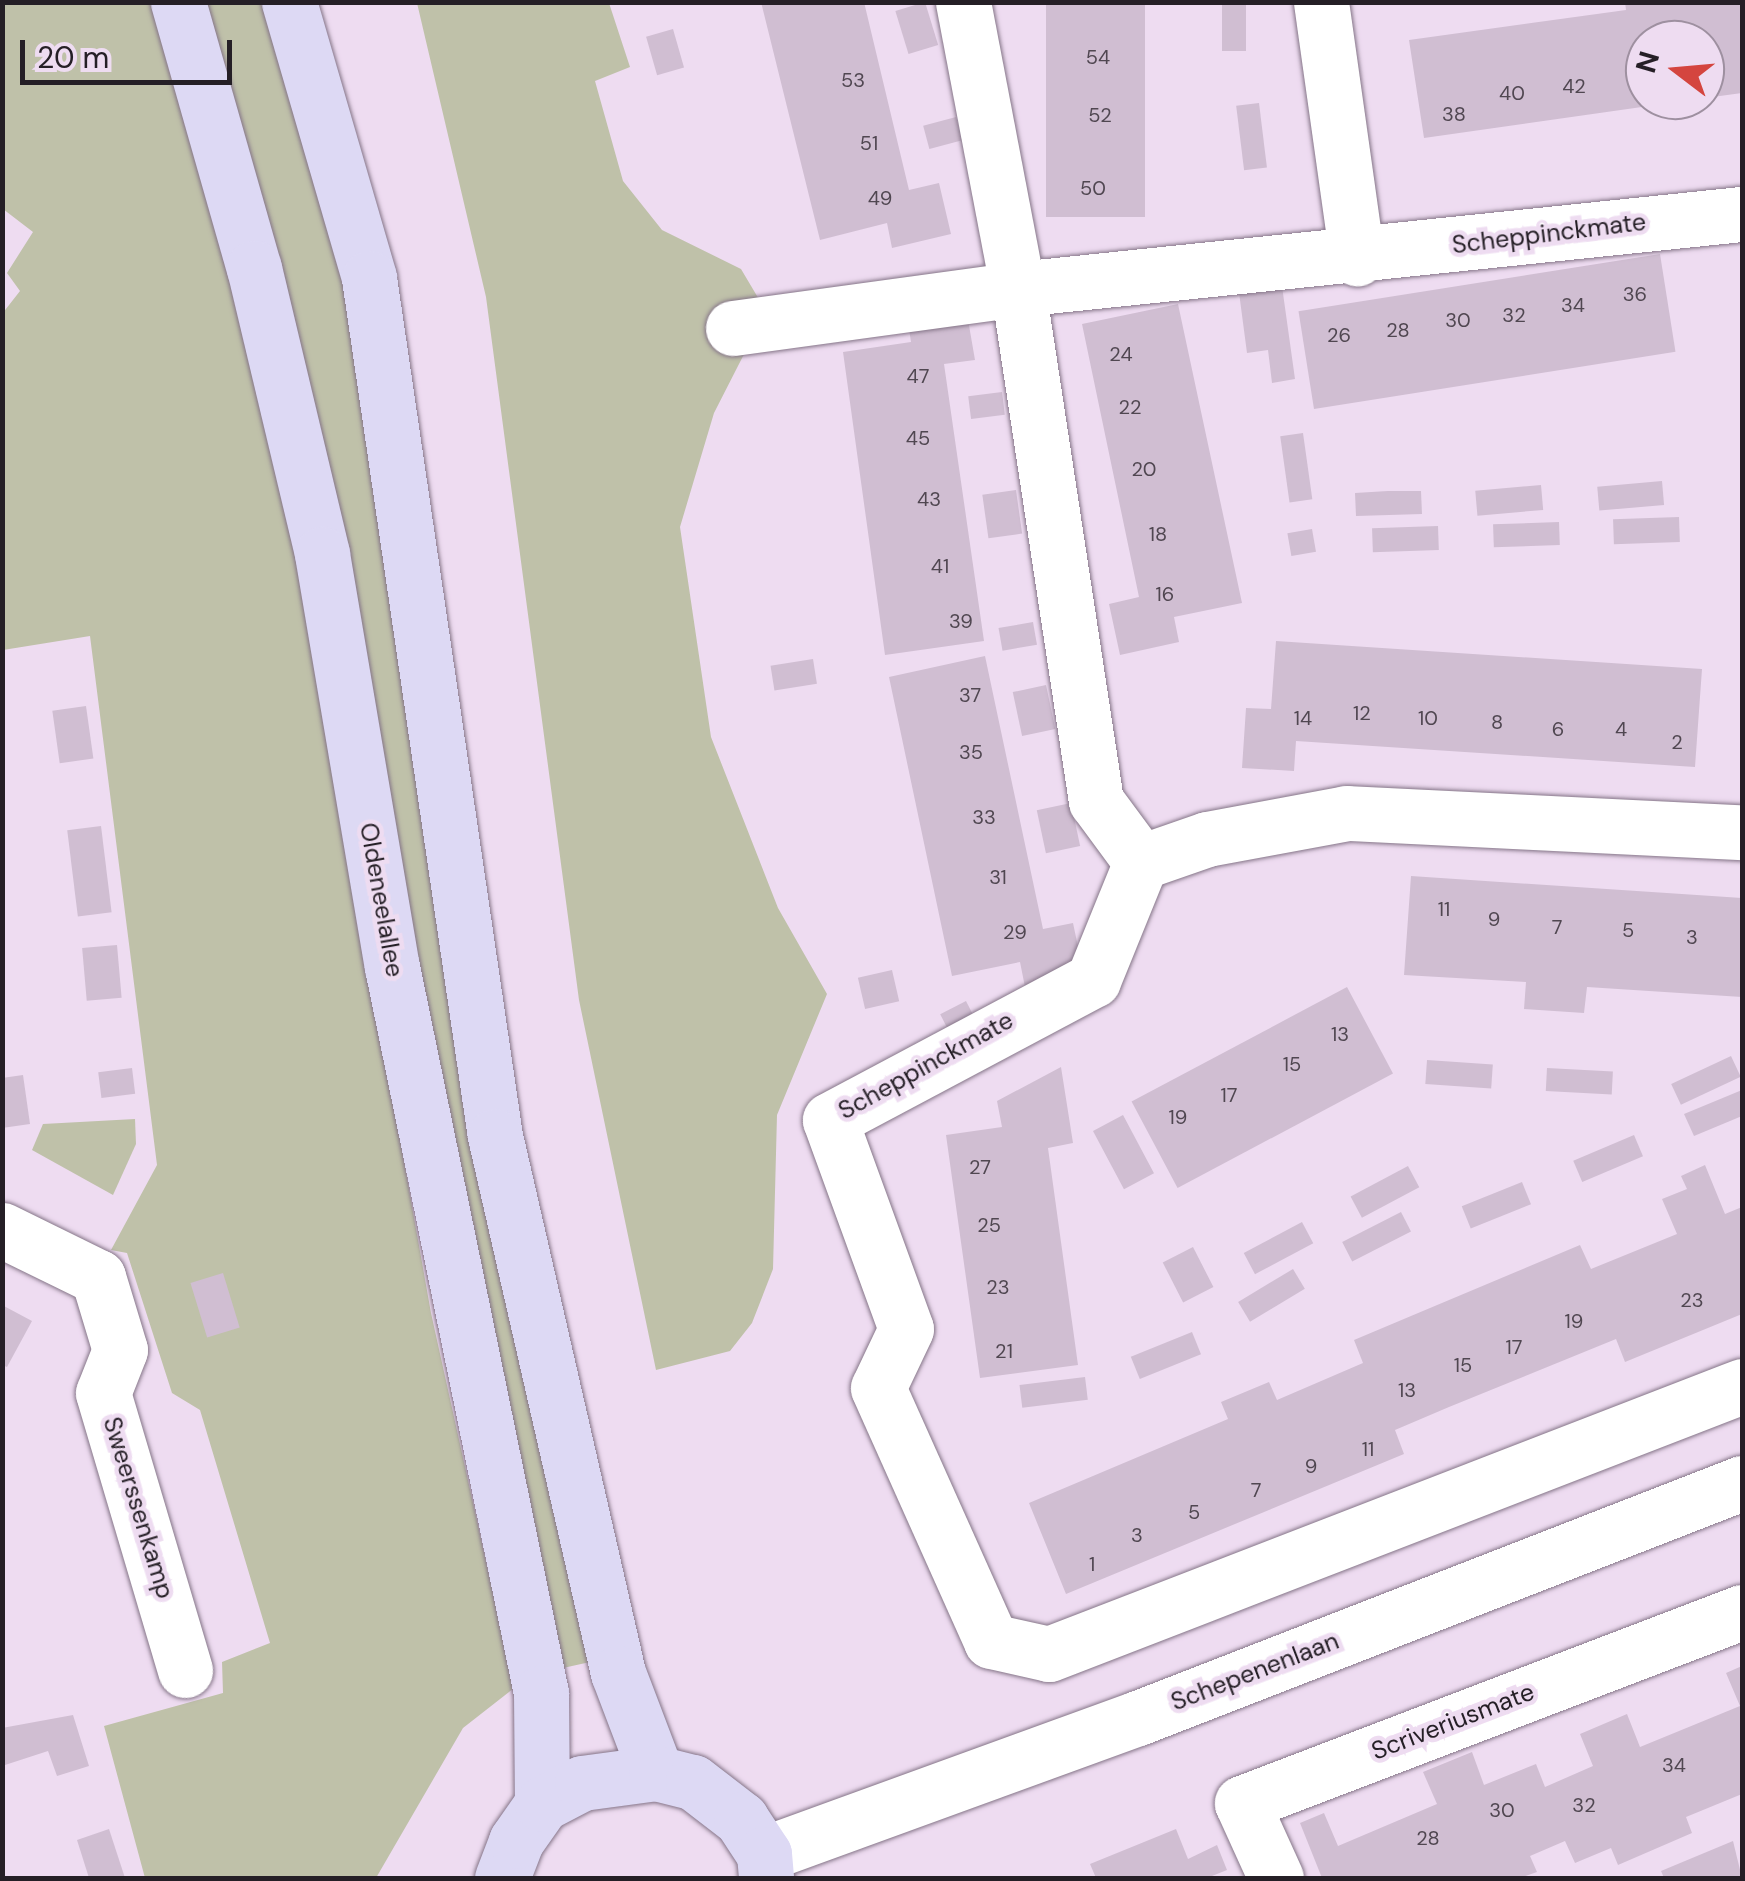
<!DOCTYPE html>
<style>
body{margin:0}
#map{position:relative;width:1745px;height:1881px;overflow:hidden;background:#eedcf1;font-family:"DM Sans",sans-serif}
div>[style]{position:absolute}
.green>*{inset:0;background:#bfc1a9}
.building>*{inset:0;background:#d0bed2;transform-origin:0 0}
.roads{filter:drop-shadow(0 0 2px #857588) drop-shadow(0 0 2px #857588)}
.minor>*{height:55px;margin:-27.5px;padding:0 27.5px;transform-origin:27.5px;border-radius:27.5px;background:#fff}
.secondary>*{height:55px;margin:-27.5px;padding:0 27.5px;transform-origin:27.5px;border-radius:27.5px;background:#ddd9f4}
span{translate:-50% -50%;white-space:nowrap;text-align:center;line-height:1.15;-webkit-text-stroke:9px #eedcf1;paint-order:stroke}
.number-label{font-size:20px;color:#504751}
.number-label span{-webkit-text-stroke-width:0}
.street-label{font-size:25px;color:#251f26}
.frame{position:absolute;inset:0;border:5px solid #251f26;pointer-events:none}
.north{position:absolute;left:1625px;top:20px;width:100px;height:100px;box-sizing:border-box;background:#eedcf1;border:2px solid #9e90a0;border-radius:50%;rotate:286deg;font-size:28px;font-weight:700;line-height:40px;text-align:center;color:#251f26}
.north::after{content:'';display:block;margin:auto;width:35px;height:45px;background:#d4453f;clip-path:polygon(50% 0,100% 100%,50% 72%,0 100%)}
.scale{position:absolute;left:20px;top:40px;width:212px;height:45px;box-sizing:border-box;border:5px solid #251f26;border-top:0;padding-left:12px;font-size:30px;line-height:35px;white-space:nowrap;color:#251f26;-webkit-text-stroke:8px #eedcf1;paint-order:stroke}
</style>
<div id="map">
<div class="green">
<div style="clip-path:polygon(3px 3px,151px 3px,227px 265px,297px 559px,431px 1313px,514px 1688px,463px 1728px,376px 1878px,145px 1878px,104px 1726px,223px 1693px,222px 1662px,270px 1643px,200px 1410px,172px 1393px,127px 1253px,111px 1250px,157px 1165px,90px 636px,3px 650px,2px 314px,20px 291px,7px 273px,33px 232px,3px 209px)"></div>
<div style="clip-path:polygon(206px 3px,278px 3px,340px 265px,590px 1662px,563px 1668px,423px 988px,349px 562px,293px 312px)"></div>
<div style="clip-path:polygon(417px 3px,609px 3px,630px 67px,595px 81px,623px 181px,662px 230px,741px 269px,766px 311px,714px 413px,680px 527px,711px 737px,778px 908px,827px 994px,777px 1115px,773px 1269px,752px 1323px,730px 1351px,656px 1370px,579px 1000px,486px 297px)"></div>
<div style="clip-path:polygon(135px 1119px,136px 1144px,113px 1195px,32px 1150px,43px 1124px)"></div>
</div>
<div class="building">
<div style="clip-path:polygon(761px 2px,864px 2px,909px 190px,939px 183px,951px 234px,892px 248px,887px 223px,820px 240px)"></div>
<div style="left:925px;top:2px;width:45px;height:31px;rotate:73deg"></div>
<div style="left:1046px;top:2px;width:99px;height:215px"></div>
<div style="left:1222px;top:2px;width:24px;height:49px"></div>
<div style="clip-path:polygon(1625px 2px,1742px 2px,1742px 93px,1705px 98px,1705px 40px,1645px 40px,1645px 100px,1677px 102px,1424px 138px,1409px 40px,1626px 10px)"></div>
<div style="left:673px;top:29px;width:40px;height:28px;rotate:74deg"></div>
<div style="left:1259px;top:103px;width:65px;height:23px;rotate:83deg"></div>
<div style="left:956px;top:117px;width:24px;height:34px;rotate:75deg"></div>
<div style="left:1660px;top:254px;width:99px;height:366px;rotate:81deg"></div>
<div style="clip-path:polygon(1281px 279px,1295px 379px,1272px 383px,1268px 350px,1247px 353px,1238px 285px)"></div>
<div style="clip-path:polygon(1178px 304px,1242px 603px,1174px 617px,1179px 642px,1120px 655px,1109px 604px,1139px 597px,1082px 324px)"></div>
<div style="clip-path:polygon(966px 308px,975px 360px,944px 364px,984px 641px,885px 655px,843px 352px,911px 342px,907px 316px)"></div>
<div style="left:1002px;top:392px;width:23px;height:34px;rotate:83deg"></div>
<div style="left:1303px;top:433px;width:67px;height:23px;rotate:82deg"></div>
<div style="left:1662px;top:481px;width:24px;height:65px;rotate:85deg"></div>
<div style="left:1541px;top:485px;width:25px;height:66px;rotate:85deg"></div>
<div style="left:1016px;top:490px;width:44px;height:34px;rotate:82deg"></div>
<div style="clip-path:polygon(1388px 491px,1421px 491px,1422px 514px,1356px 516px,1355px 493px)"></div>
<div style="left:1679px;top:517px;width:25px;height:66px;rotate:88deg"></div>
<div style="left:1559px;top:522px;width:23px;height:66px;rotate:88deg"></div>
<div style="left:1438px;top:526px;width:24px;height:66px;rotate:88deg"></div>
<div style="left:1312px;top:529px;width:23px;height:25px;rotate:80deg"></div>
<div style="left:1033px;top:622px;width:23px;height:35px;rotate:80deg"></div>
<div style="clip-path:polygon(1276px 641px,1702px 669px,1695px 767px,1296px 741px,1294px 771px,1242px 768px,1246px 708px,1271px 709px)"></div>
<div style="clip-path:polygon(985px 656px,1043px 929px,1073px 923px,1084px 975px,1025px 987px,1020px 962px,952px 976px,889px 677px)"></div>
<div style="left:813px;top:659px;width:25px;height:43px;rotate:81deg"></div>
<div style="left:1046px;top:685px;width:45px;height:34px;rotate:78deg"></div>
<div style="left:86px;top:706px;width:53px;height:34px;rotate:82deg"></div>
<div style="left:1071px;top:803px;width:44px;height:35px;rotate:78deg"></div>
<div style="left:101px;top:826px;width:87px;height:34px;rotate:83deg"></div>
<div style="clip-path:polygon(1411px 876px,1742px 898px,1742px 997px,1587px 987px,1584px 1013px,1524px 1009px,1526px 982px,1404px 975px)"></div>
<div style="left:117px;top:945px;width:53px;height:35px;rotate:85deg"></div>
<div style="left:892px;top:970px;width:32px;height:35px;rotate:77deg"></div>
<div style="left:1347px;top:987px;width:98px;height:244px;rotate:62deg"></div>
<div style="left:966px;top:1001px;width:27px;height:29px;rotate:63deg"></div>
<div style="left:1731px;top:1056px;width:23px;height:66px;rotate:65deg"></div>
<div style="left:1427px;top:1060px;width:66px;height:24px;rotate:4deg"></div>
<div style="clip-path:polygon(1061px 1067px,1073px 1143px,1048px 1148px,1078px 1365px,980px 1378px,946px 1135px,1002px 1127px,997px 1101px)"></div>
<div style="left:132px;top:1068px;width:26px;height:34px;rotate:83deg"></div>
<div style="left:1547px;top:1068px;width:66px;height:23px;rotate:3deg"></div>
<div style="clip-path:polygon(23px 1075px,30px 1124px,2px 1128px,2px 1078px)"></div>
<div style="clip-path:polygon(1742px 1090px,1742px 1116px,1694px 1136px,1684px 1114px)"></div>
<div style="left:1123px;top:1115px;width:66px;height:34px;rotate:62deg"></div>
<div style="left:1634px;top:1135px;width:23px;height:66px;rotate:67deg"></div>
<div style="clip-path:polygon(1705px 1165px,1725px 1214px,1742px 1207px,1742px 1314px,1625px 1362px,1616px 1339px,1449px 1407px,1395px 1430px,1404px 1454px,1066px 1594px,1029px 1503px,1228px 1419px,1221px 1402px,1269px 1382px,1277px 1400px,1363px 1363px,1354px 1340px,1411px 1316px,1580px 1245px,1591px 1269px,1677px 1234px,1662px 1199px,1687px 1189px,1681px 1176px)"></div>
<div style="left:1408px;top:1166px;width:24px;height:65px;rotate:62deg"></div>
<div style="left:1522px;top:1182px;width:24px;height:65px;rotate:68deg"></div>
<div style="left:1401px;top:1212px;width:22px;height:66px;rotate:63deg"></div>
<div style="left:1302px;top:1222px;width:24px;height:66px;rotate:62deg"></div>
<div style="left:1193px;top:1247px;width:45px;height:34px;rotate:63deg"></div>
<div style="left:1293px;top:1269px;width:23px;height:64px;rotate:59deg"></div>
<div style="left:223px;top:1273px;width:57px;height:34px;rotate:73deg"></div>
<div style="clip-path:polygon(2px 1305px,32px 1321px,7px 1367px,2px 1365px)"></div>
<div style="left:1192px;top:1332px;width:24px;height:66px;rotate:68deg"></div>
<div style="left:1085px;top:1377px;width:23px;height:66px;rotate:83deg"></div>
<div style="clip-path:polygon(1742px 1666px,1742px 1794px,1686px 1817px,1692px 1833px,1618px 1865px,1611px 1848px,1575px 1863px,1565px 1841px,1530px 1856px,1537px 1872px,1520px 1878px,1322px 1878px,1300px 1823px,1324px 1813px,1338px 1846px,1437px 1804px,1423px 1772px,1472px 1752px,1484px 1785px,1536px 1764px,1545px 1787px,1593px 1766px,1580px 1734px,1627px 1714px,1640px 1747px,1740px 1706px,1726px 1673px)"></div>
<div style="clip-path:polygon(73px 1715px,89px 1766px,57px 1776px,48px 1751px,5px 1765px,2px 1728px)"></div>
<div style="clip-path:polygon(109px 1829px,125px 1878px,89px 1878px,77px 1840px)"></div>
<div style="clip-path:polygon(1176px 1829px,1188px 1859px,1217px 1845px,1227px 1870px,1207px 1878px,1096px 1878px,1090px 1864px)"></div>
<div style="clip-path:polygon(1733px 1841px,1742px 1878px,1664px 1878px,1661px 1871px)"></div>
</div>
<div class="roads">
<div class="minor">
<div style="left:963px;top:2px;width:292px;rotate:79.2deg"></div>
<div style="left:1018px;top:289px;width:518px;rotate:81.34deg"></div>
<div style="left:1096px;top:801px;width:76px;rotate:53.6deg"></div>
<div style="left:1141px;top:862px;width:70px;rotate:-19.2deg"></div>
<div style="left:1207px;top:839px;width:142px;rotate:-10.5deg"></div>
<div style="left:1347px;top:813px;width:395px;rotate:2.8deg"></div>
<div style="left:1321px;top:2px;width:259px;rotate:82deg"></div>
<div style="left:733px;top:328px;width:288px;rotate:-7.8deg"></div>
<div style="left:1018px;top:289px;width:727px;rotate:-5.92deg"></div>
<div style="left:1141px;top:862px;width:127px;rotate:112.1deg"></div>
<div style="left:1093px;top:980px;width:298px;rotate:152deg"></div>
<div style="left:830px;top:1120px;width:222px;rotate:70deg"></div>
<div style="left:906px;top:1329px;width:65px;rotate:115.4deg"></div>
<div style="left:878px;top:1388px;width:277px;rotate:65.9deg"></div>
<div style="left:991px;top:1641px;width:59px;rotate:12.6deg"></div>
<div style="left:1049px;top:1654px;width:743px;rotate:-21.14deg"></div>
<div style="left:2px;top:1230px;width:107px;rotate:26.1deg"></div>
<div style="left:98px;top:1277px;width:76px;rotate:73.2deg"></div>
<div style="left:120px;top:1350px;width:46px;rotate:111.6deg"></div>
<div style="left:103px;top:1393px;width:289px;rotate:73.5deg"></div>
<div style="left:764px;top:1854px;width:398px;rotate:-20deg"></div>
<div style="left:1138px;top:1718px;width:648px;rotate:-21.26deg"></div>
<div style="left:1276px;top:1878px;width:82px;rotate:-114.4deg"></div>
<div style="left:1242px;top:1803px;width:535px;rotate:-20.91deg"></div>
</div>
<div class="secondary">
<div style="left:178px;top:2px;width:277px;rotate:74.1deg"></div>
<div style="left:254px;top:268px;width:294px;rotate:76.6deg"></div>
<div style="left:322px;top:554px;width:419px;rotate:80.4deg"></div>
<div style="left:392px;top:967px;width:741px;rotate:78.4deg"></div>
<div style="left:541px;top:1693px;width:111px;rotate:89.5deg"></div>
<div style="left:289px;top:2px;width:287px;rotate:73.8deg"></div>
<div style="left:369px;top:278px;width:867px;rotate:81.65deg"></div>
<div style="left:495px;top:1136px;width:551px;rotate:77.1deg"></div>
<div style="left:618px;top:1673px;width:107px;rotate:69.2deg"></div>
<div style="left:502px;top:1878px;width:40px;rotate:-69deg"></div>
<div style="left:516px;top:1841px;width:45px;rotate:-54.9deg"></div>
<div style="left:542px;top:1804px;width:45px;rotate:-27.7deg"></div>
<div style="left:582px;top:1783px;width:75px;rotate:-7.7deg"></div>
<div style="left:656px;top:1773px;width:38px;rotate:14deg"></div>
<div style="left:693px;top:1782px;width:61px;rotate:37.6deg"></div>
<div style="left:741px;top:1819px;width:42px;rotate:56.7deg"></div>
<div style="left:764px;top:1854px;width:24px;rotate:85deg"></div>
</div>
</div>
<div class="number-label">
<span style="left:1098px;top:57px">54</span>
<span style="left:853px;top:80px">53</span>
<span style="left:1574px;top:86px">42</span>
<span style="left:1512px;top:93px">40</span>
<span style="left:1454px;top:114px">38</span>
<span style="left:1100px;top:115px">52</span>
<span style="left:869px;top:143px">51</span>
<span style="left:1093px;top:188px">50</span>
<span style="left:880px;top:198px">49</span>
<span style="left:1635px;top:294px">36</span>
<span style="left:1573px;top:305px">34</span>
<span style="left:1514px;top:315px">32</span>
<span style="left:1458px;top:320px">30</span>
<span style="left:1398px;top:330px">28</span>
<span style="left:1339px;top:335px">26</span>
<span style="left:1121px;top:354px">24</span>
<span style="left:918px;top:376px">47</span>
<span style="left:1130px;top:407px">22</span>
<span style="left:918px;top:438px">45</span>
<span style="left:1144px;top:469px">20</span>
<span style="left:929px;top:499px">43</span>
<span style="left:1158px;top:534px">18</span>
<span style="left:940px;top:566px">41</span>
<span style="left:1165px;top:594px">16</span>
<span style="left:961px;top:621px">39</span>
<span style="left:970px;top:695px">37</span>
<span style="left:1362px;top:713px">12</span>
<span style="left:1303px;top:718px">14</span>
<span style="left:1428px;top:718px">10</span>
<span style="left:1497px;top:722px">8</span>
<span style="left:1558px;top:729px">6</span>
<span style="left:1621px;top:729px">4</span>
<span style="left:1677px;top:742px">2</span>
<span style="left:971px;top:752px">35</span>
<span style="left:984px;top:817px">33</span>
<span style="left:998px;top:877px">31</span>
<span style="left:1444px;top:909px">11</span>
<span style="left:1494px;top:919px">9</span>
<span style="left:1557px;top:927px">7</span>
<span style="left:1628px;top:930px">5</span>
<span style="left:1015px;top:932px">29</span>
<span style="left:1692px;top:937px">3</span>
<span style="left:1340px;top:1034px">13</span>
<span style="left:1292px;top:1064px">15</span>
<span style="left:1229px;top:1095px">17</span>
<span style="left:1178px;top:1117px">19</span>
<span style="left:980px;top:1167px">27</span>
<span style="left:989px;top:1225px">25</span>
<span style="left:998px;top:1287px">23</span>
<span style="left:1692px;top:1300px">23</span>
<span style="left:1574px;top:1321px">19</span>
<span style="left:1514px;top:1347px">17</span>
<span style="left:1004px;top:1351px">21</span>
<span style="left:1463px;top:1365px">15</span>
<span style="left:1407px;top:1390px">13</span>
<span style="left:1368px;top:1449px">11</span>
<span style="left:1311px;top:1466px">9</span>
<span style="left:1256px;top:1490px">7</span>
<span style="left:1194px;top:1512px">5</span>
<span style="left:1137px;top:1535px">3</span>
<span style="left:1092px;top:1564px">1</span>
<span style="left:1674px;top:1765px">34</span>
<span style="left:1584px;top:1805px">32</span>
<span style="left:1502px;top:1810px">30</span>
<span style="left:1428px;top:1838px">28</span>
</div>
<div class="street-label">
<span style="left:1549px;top:234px;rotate:-7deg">Scheppinckmate</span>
<span style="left:381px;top:900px;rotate:80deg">Oldeneelallee</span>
<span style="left:926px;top:1066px;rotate:-29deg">Scheppinckmate</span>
<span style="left:138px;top:1508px;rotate:73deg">Sweerssenkamp</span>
<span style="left:1255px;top:1672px;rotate:-21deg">Schepenenlaan</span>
<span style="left:1453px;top:1722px;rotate:-21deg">Scriveriusmate</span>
</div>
<div class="frame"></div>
<div class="north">N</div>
<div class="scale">20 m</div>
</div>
